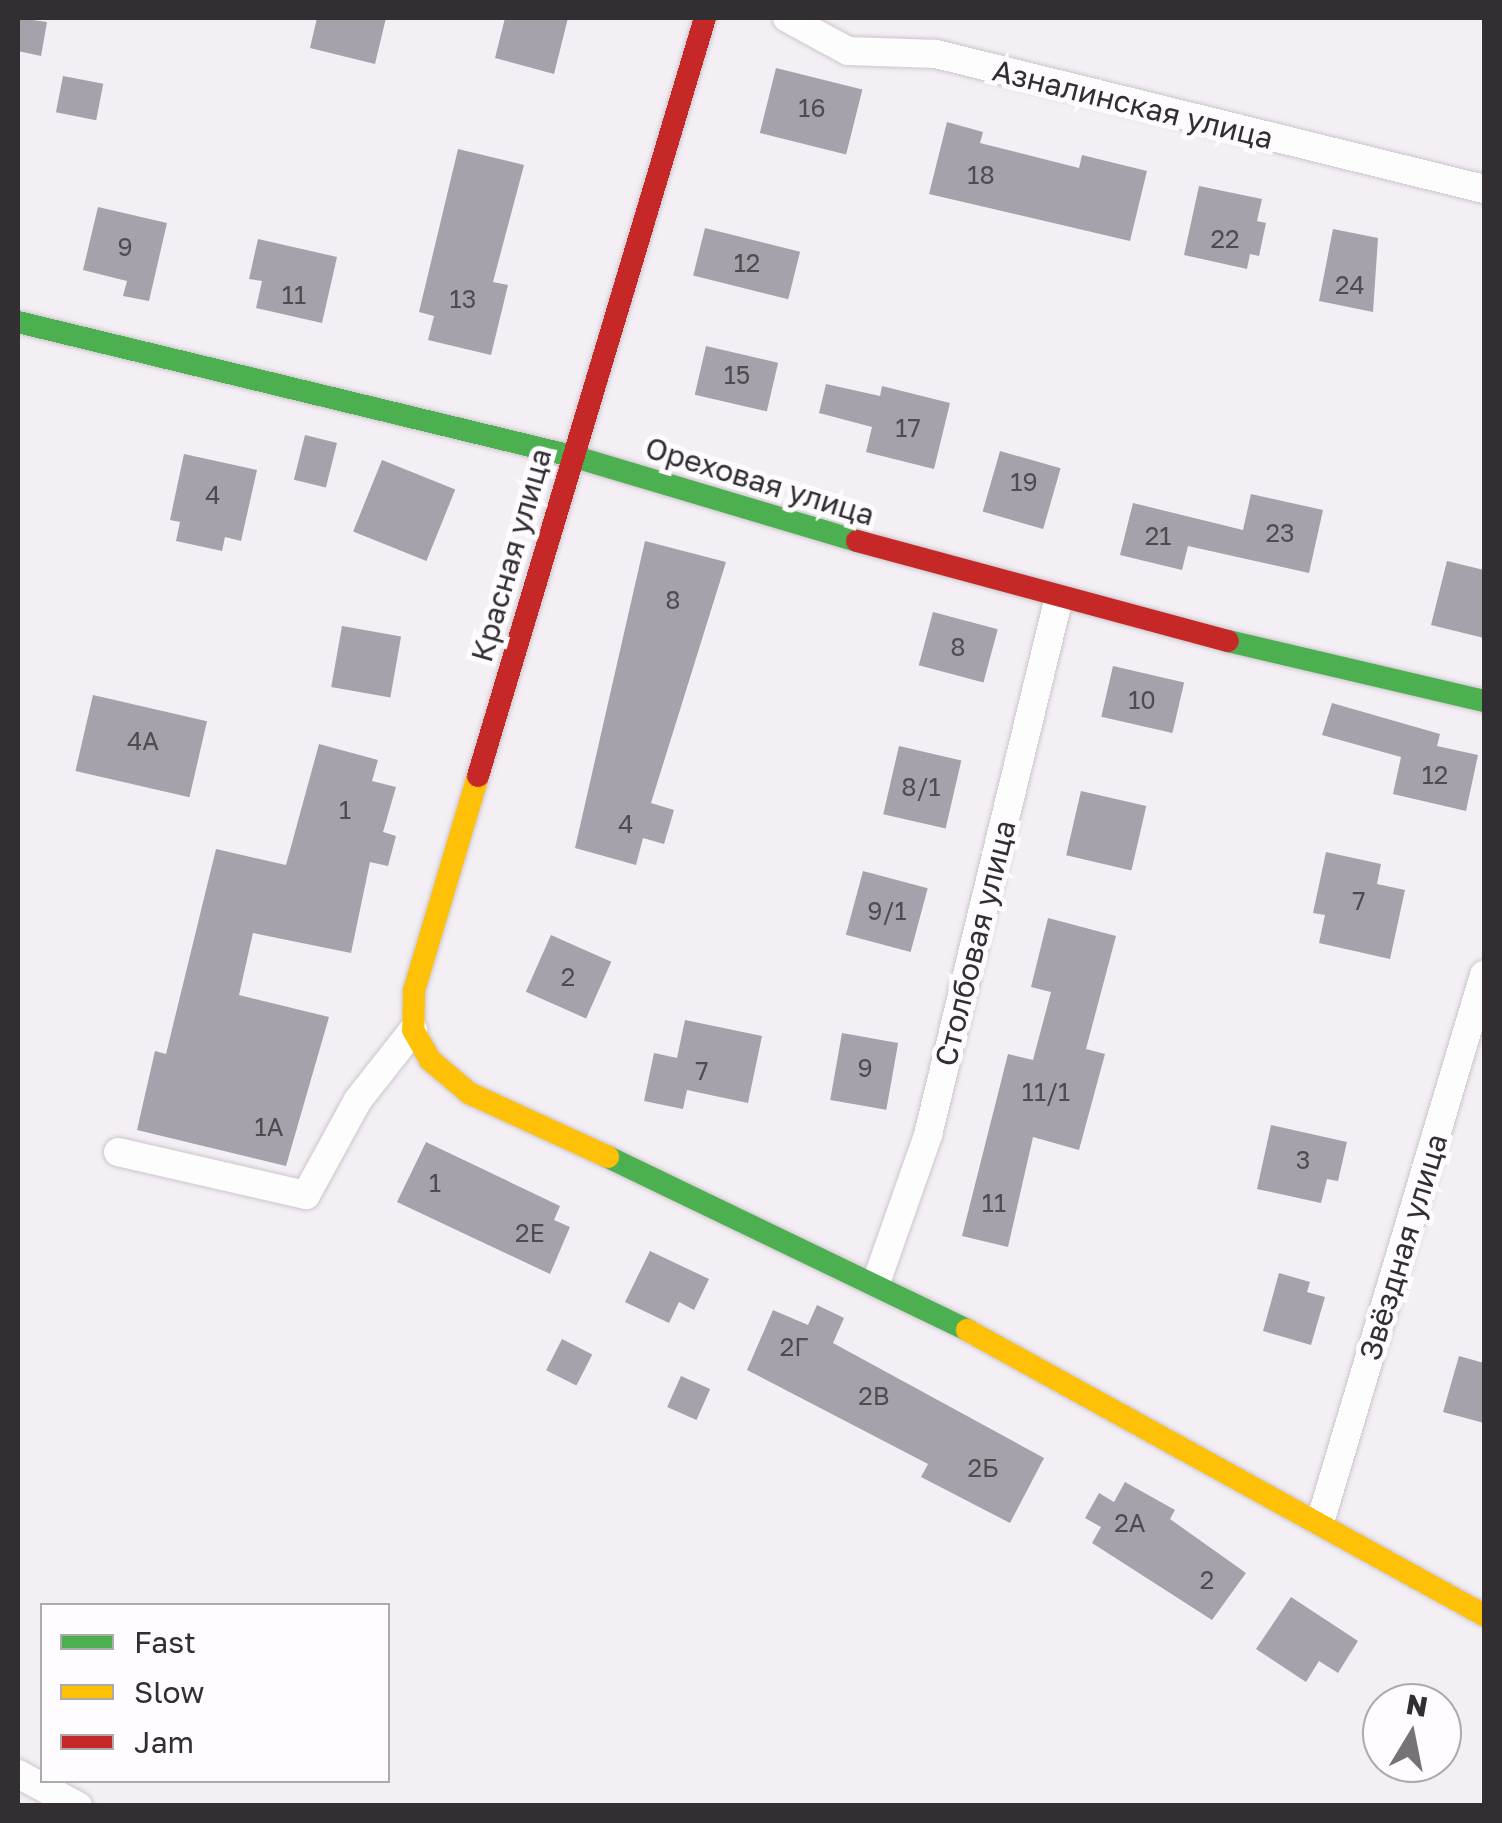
<!DOCTYPE html>
<meta charset="utf-8">
<style>
body{margin:0}
#map{position:relative;width:1502px;height:1823px;overflow:hidden;background:#f4eff4;font-family:"Golos Text",sans-serif}
div>[style]{position:absolute}
.building>*{inset:0;background:#a6a2ac;transform-origin:0 0}
.roads{filter:drop-shadow(0 0 2px #cbc6cb) drop-shadow(0 0 2px #cbc6cb)}
.street>*{height:28px;margin:-14px;padding:0 14px;transform-origin:14px;border-radius:14px;background:#fdfdfd}
.fast>*{height:22px;margin:-11px;padding:0 11px;transform-origin:11px;border-radius:11px;background:#4caf50}
.slow>*{height:22px;margin:-11px;padding:0 11px;transform-origin:11px;border-radius:11px;background:#ffc107}
.jam>*{height:22px;margin:-11px;padding:0 11px;transform-origin:11px;border-radius:11px;background:#c62828}
span{translate:-50% -50%;white-space:nowrap;text-align:center;line-height:1.15;-webkit-text-stroke:10px #fefcfe;paint-order:stroke}
.number-label{font-size:25px;color:#4f4b50}
.number-label span{-webkit-text-stroke-width:0}
.street-label{font-size:30px;color:#322e32}
.frame{position:absolute;inset:0;border:20px solid #322e32;pointer-events:none}
.legend{position:absolute;left:40px;top:1603px;width:350px;height:180px;box-sizing:border-box;background:#fefcfe;border:2px solid #acaaac;margin:0;padding:12px 18px;list-style:none;font-size:30px;color:#322e32}
.legend li{display:flex;align-items:center;gap:20px;height:50px}
.legend b{width:50px;border:2px solid #acaaac}
.north{position:absolute;left:1362px;top:1683px;width:100px;height:100px;box-sizing:border-box;background:#fefcfe;border:2px solid #acaaac;border-radius:50%;rotate:10deg;font-size:28px;font-weight:700;line-height:40px;text-align:center;color:#322e32}
.north::after{content:'';display:block;margin:auto;width:35px;height:45px;background:#767276;clip-path:polygon(50% 0,100% 100%,50% 72%,0 100%)}
</style>
<div id="map">
<div class="building">
<div style="clip-path:polygon(18px 18px,47px 22px,41px 56px,18px 51px)"></div>
<div style="clip-path:polygon(317px 18px,386px 18px,375px 64px,310px 48px)"></div>
<div style="clip-path:polygon(505px 18px,568px 18px,554px 74px,495px 58px)"></div>
<div style="left:776px;top:68px;width:89px;height:67px;rotate:14deg"></div>
<div style="left:63px;top:76px;width:41px;height:37px;rotate:11deg"></div>
<div style="clip-path:polygon(947px 122px,983px 132px,980px 143px,1079px 168px,1082px 155px,1147px 171px,1130px 241px,929px 194px)"></div>
<div style="clip-path:polygon(458px 149px,524px 165px,493px 282px,508px 285px,491px 355px,428px 340px,434px 316px,419px 312px)"></div>
<div style="clip-path:polygon(1199px 186px,1262px 199px,1257px 221px,1266px 223px,1259px 256px,1250px 254px,1247px 269px,1184px 255px)"></div>
<div style="clip-path:polygon(98px 207px,167px 223px,149px 301px,123px 296px,127px 281px,83px 270px)"></div>
<div style="left:705px;top:228px;width:98px;height:49px;rotate:14deg"></div>
<div style="clip-path:polygon(1333px 229px,1378px 238px,1373px 312px,1319px 301px)"></div>
<div style="clip-path:polygon(258px 239px,337px 257px,322px 323px,256px 308px,262px 281px,249px 279px)"></div>
<div style="left:706px;top:346px;width:74px;height:50px;rotate:13deg"></div>
<div style="clip-path:polygon(826px 384px,880px 396px,882px 386px,950px 403px,934px 469px,866px 452px,872px 427px,819px 413px)"></div>
<div style="left:305px;top:435px;width:33px;height:46px;rotate:14deg"></div>
<div style="left:1000px;top:451px;width:63px;height:63px;rotate:16deg"></div>
<div style="clip-path:polygon(184px 454px,257px 470px,241px 541px,225px 537px,222px 551px,176px 541px,180px 522px,170px 520px)"></div>
<div style="left:382px;top:460px;width:79px;height:77px;rotate:22deg"></div>
<div style="clip-path:polygon(1251px 494px,1323px 510px,1309px 573px,1188px 546px,1182px 570px,1120px 555px,1133px 503px,1243px 530px)"></div>
<div style="clip-path:polygon(645px 541px,726px 562px,651px 803px,674px 810px,664px 844px,643px 838px,636px 865px,575px 848px)"></div>
<div style="clip-path:polygon(1447px 561px,1484px 570px,1484px 638px,1431px 625px)"></div>
<div style="left:933px;top:612px;width:67px;height:55px;rotate:15deg"></div>
<div style="left:342px;top:626px;width:60px;height:62px;rotate:10deg"></div>
<div style="left:1113px;top:666px;width:73px;height:52px;rotate:13deg"></div>
<div style="left:93px;top:695px;width:117px;height:78px;rotate:13deg"></div>
<div style="clip-path:polygon(1332px 703px,1440px 734px,1437px 746px,1478px 755px,1466px 811px,1393px 794px,1401px 757px,1322px 735px)"></div>
<div style="clip-path:polygon(319px 744px,378px 760px,372px 781px,396px 787px,383px 832px,396px 836px,388px 866px,370px 862px,351px 953px,253px 933px,239px 995px,329px 1017px,286px 1166px,137px 1130px,155px 1051px,166px 1054px,216px 849px,286px 865px)"></div>
<div style="left:899px;top:746px;width:64px;height:70px;rotate:13deg"></div>
<div style="left:1081px;top:791px;width:67px;height:66px;rotate:13deg"></div>
<div style="clip-path:polygon(1326px 852px,1381px 864px,1377px 884px,1405px 890px,1390px 959px,1319px 943px,1325px 915px,1313px 913px)"></div>
<div style="left:863px;top:871px;width:67px;height:66px;rotate:15deg"></div>
<div style="clip-path:polygon(1048px 918px,1116px 936px,1086px 1049px,1105px 1054px,1079px 1150px,1033px 1137px,1008px 1247px,962px 1236px,1008px 1054px,1033px 1060px,1051px 992px,1031px 987px)"></div>
<div style="left:551px;top:935px;width:66px;height:62px;rotate:24deg"></div>
<div style="clip-path:polygon(685px 1020px,762px 1036px,748px 1103px,687px 1090px,683px 1109px,644px 1101px,654px 1053px,677px 1058px)"></div>
<div style="left:842px;top:1033px;width:57px;height:68px;rotate:10deg"></div>
<div style="clip-path:polygon(1271px 1125px,1347px 1142px,1338px 1181px,1327px 1179px,1321px 1203px,1257px 1189px)"></div>
<div style="clip-path:polygon(426px 1142px,560px 1206px,554px 1220px,570px 1227px,550px 1274px,397px 1202px)"></div>
<div style="clip-path:polygon(650px 1251px,709px 1279px,694px 1310px,679px 1302px,669px 1323px,625px 1302px)"></div>
<div style="clip-path:polygon(1279px 1273px,1310px 1282px,1307px 1292px,1325px 1297px,1311px 1345px,1263px 1331px)"></div>
<div style="clip-path:polygon(817px 1305px,844px 1318px,833px 1343px,1044px 1458px,1010px 1523px,921px 1477px,928px 1464px,747px 1370px,773px 1310px,808px 1325px)"></div>
<div style="left:562px;top:1339px;width:34px;height:35px;rotate:27deg"></div>
<div style="clip-path:polygon(1459px 1356px,1484px 1363px,1484px 1423px,1443px 1412px)"></div>
<div style="left:681px;top:1376px;width:32px;height:34px;rotate:24deg"></div>
<div style="clip-path:polygon(1125px 1482px,1175px 1510px,1170px 1519px,1246px 1573px,1212px 1620px,1092px 1543px,1101px 1527px,1085px 1518px,1099px 1493px,1114px 1502px)"></div>
<div style="clip-path:polygon(1291px 1597px,1358px 1641px,1338px 1673px,1319px 1661px,1306px 1682px,1256px 1649px)"></div>
</div>
<div class="roads">
<div class="street">
<div style="left:787px;top:18px;width:69px;rotate:28.4deg"></div>
<div style="left:848px;top:51px;width:88px;rotate:2deg"></div>
<div style="left:936px;top:54px;width:564px;rotate:13.84deg"></div>
<div style="left:118px;top:1152px;width:193px;rotate:12.9deg"></div>
<div style="left:306px;top:1195px;width:108px;rotate:-61.3deg"></div>
<div style="left:358px;top:1100px;width:89px;rotate:-51.8deg"></div>
<div style="left:877px;top:1280px;width:154px;rotate:-70.6deg"></div>
<div style="left:928px;top:1135px;width:550px;rotate:-76.32deg"></div>
<div style="left:1321px;top:1519px;width:568px;rotate:-73.32deg"></div>
<div style="left:18px;top:1774px;width:68px;rotate:28.1deg"></div>
</div>
<div class="fast">
<div style="left:18px;top:322px;width:570px;rotate:13.6deg"></div>
<div style="left:572px;top:456px;width:297px;rotate:16.6deg"></div>
<div style="left:1228px;top:641px;width:263px;rotate:13.2deg"></div>
<div style="left:608px;top:1157px;width:399px;rotate:25.7deg"></div>
</div>
<div class="slow">
<div style="left:478px;top:776px;width:224px;rotate:106.6deg"></div>
<div style="left:414px;top:991px;width:39px;rotate:91deg"></div>
<div style="left:413px;top:1030px;width:34px;rotate:60deg"></div>
<div style="left:430px;top:1060px;width:51px;rotate:40.2deg"></div>
<div style="left:469px;top:1093px;width:153px;rotate:24.7deg"></div>
<div style="left:967px;top:1330px;width:590px;rotate:28.87deg"></div>
</div>
<div class="jam">
<div style="left:857px;top:541px;width:384px;rotate:15.1deg"></div>
<div style="left:478px;top:776px;width:791px;rotate:-73.33deg"></div>
</div>
</div>
<div class="number-label">
<span style="left:812px;top:108px">16</span>
<span style="left:981px;top:175px">18</span>
<span style="left:1225px;top:239px">22</span>
<span style="left:125px;top:247px">9</span>
<span style="left:747px;top:263px">12</span>
<span style="left:1350px;top:285px">24</span>
<span style="left:294px;top:295px">11</span>
<span style="left:463px;top:299px">13</span>
<span style="left:737px;top:375px">15</span>
<span style="left:908px;top:428px">17</span>
<span style="left:1024px;top:482px">19</span>
<span style="left:213px;top:495px">4</span>
<span style="left:1280px;top:533px">23</span>
<span style="left:1158px;top:536px">21</span>
<span style="left:673px;top:600px">8</span>
<span style="left:958px;top:647px">8</span>
<span style="left:1142px;top:700px">10</span>
<span style="left:143px;top:741px">4А</span>
<span style="left:1435px;top:775px">12</span>
<span style="left:921px;top:787px">8/1</span>
<span style="left:345px;top:810px">1</span>
<span style="left:626px;top:824px">4</span>
<span style="left:1359px;top:901px">7</span>
<span style="left:887px;top:911px">9/1</span>
<span style="left:568px;top:977px">2</span>
<span style="left:865px;top:1068px">9</span>
<span style="left:702px;top:1071px">7</span>
<span style="left:1046px;top:1092px">11/1</span>
<span style="left:269px;top:1127px">1А</span>
<span style="left:1303px;top:1160px">3</span>
<span style="left:435px;top:1183px">1</span>
<span style="left:994px;top:1203px">11</span>
<span style="left:530px;top:1233px">2Е</span>
<span style="left:794px;top:1347px">2Г</span>
<span style="left:874px;top:1396px">2В</span>
<span style="left:983px;top:1468px">2Б</span>
<span style="left:1130px;top:1523px">2А</span>
<span style="left:1207px;top:1580px">2</span>
</div>
<div class="street-label">
<span style="left:1133px;top:104px;rotate:14deg">Азналинская улица</span>
<span style="left:760px;top:481px;rotate:17deg">Ореховая улица</span>
<span style="left:511px;top:555px;rotate:-74deg">Красная улица</span>
<span style="left:975px;top:943px;rotate:-76deg">Столбовая улица</span>
<span style="left:1403px;top:1247px;rotate:-73deg">Звёздная улица</span>
</div>
<div class="frame"></div>
<ul class="legend">
<li><b style="height:12px;background:#4caf50"></b>Fast</li>
<li><b style="height:12px;background:#ffc107"></b>Slow</li>
<li><b style="height:12px;background:#c62828"></b>Jam</li>
</ul>
<div class="north">N</div>
</div>
